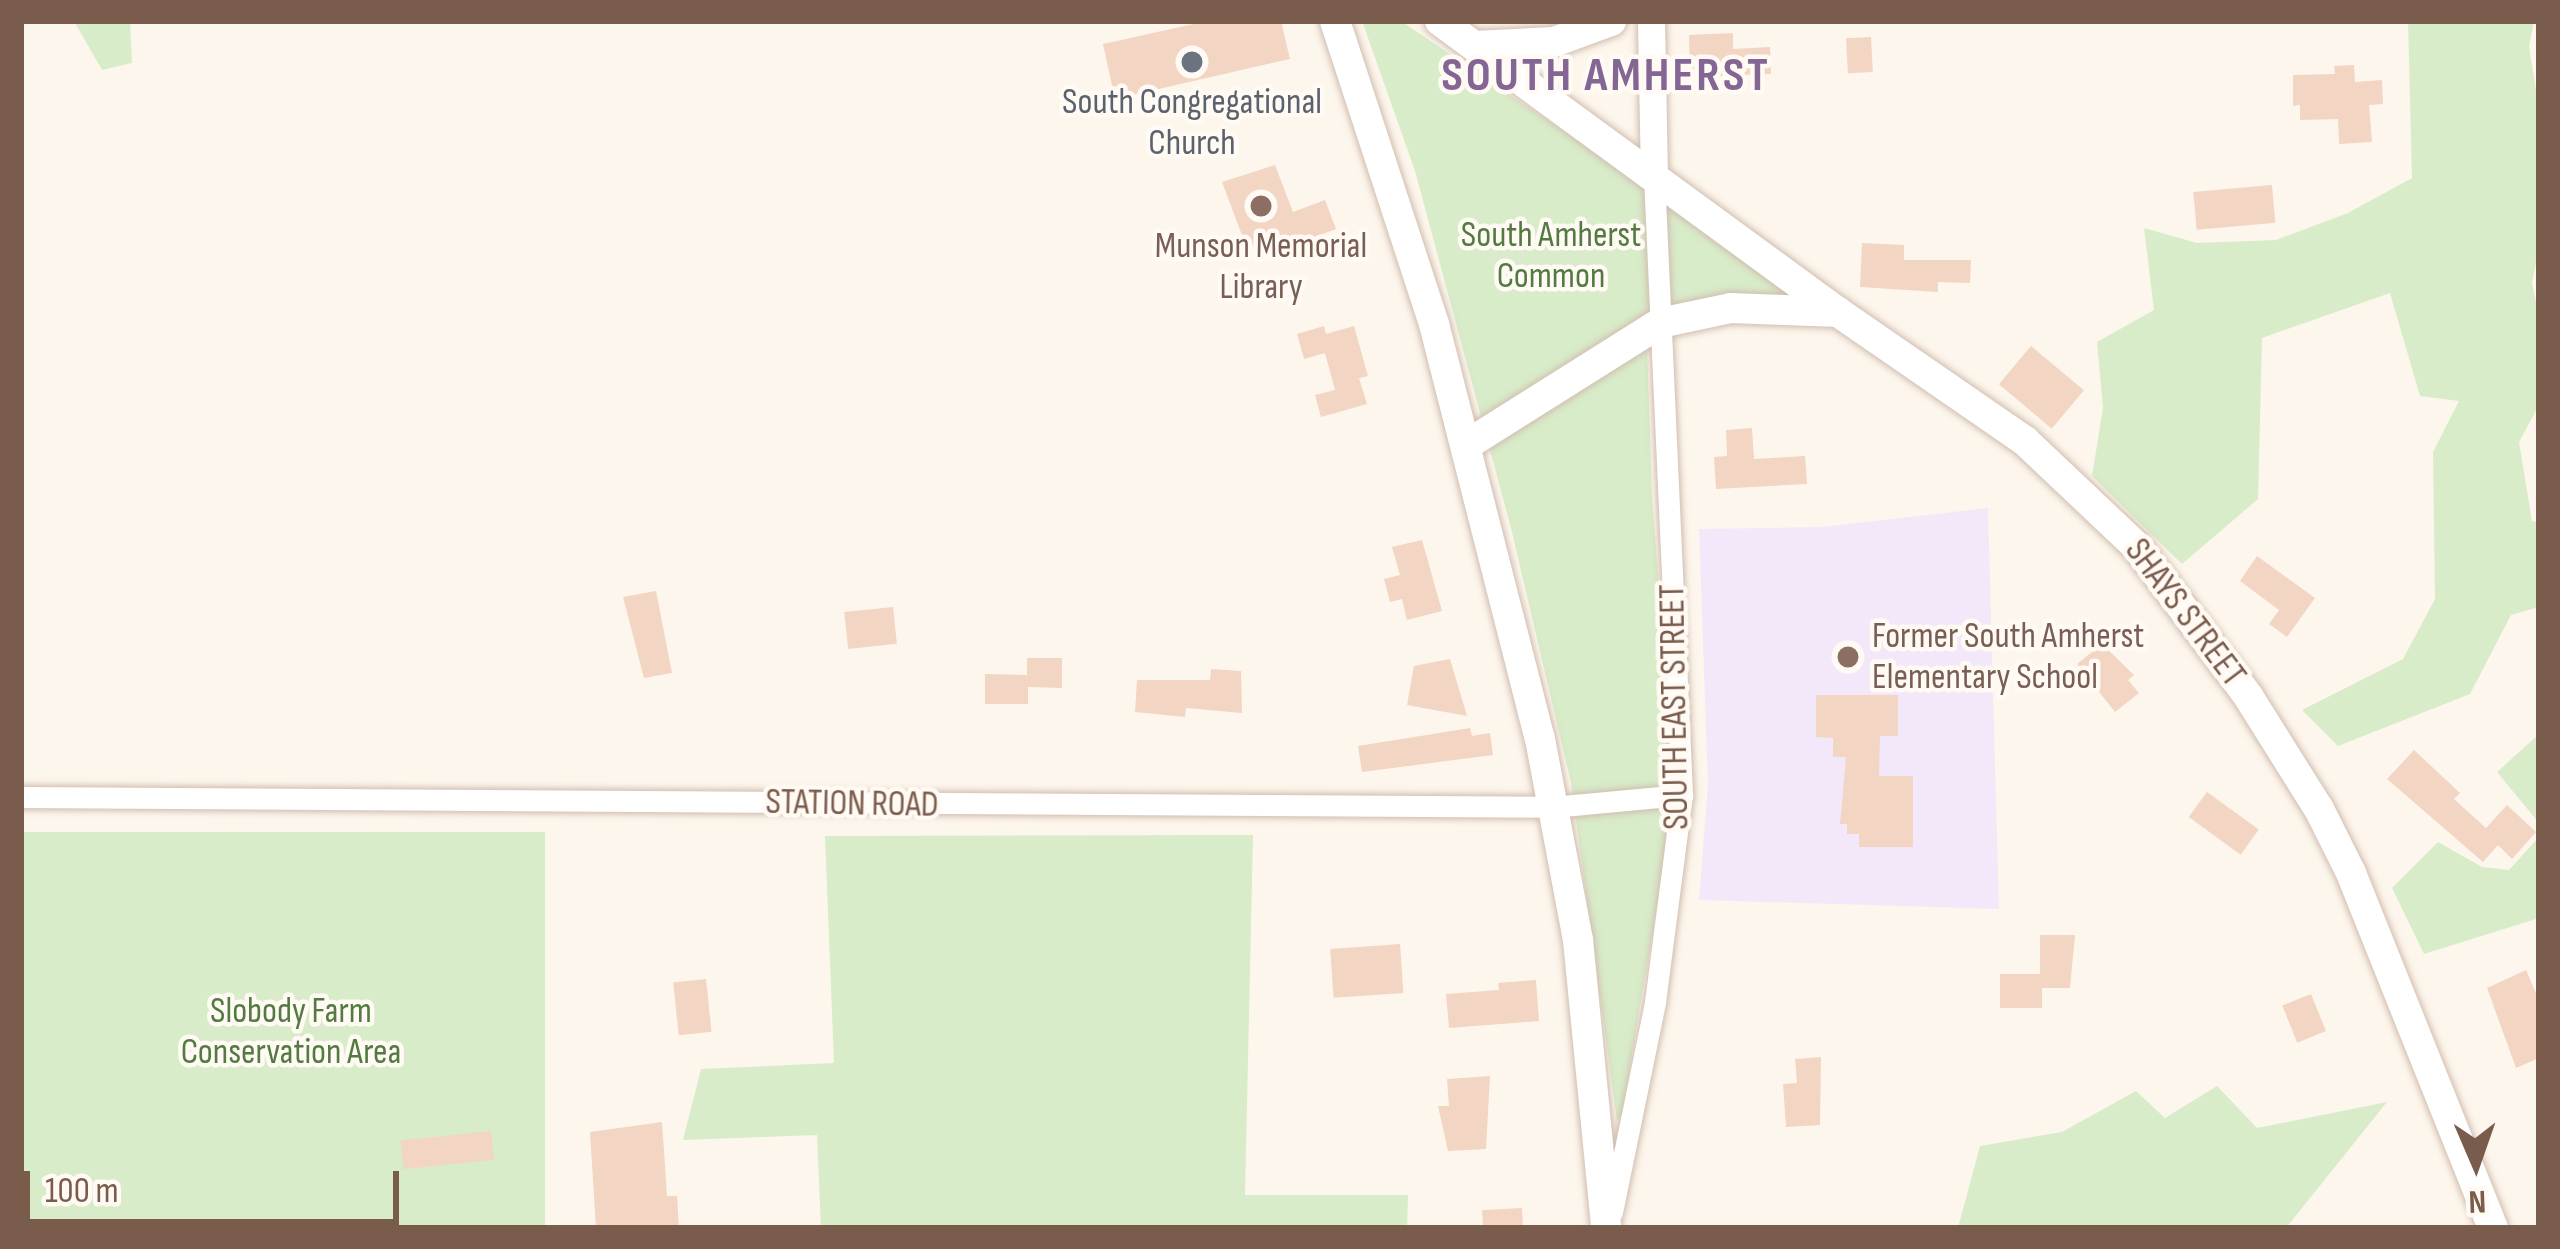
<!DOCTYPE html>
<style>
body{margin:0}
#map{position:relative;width:2560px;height:1249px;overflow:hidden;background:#fdf6ec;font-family:"Sofia Sans Condensed",sans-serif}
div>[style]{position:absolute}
.education>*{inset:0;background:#f3e8fa}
.green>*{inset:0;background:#d8ecc9;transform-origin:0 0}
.building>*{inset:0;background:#f3d5c3;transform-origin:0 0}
.roads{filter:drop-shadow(0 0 3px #d1beb0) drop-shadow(0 0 3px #d1beb0)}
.minor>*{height:21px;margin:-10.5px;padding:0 10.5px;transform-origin:10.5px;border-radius:10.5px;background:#fff}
.tertiary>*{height:27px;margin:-13.5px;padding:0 13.5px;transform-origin:13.5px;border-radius:13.5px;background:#fff}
.secondary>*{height:30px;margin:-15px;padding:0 15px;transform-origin:15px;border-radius:15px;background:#fff}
.dots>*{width:33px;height:33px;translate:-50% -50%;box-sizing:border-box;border:6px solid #fffaf3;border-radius:50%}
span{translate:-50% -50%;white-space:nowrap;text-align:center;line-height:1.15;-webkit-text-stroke:9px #fffaf3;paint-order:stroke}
.worship-label{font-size:36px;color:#5b616d}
.park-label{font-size:36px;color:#537a41}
.education-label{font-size:36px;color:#785e54}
.left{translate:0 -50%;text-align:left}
.street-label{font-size:36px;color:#7a5c4d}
.district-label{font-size:48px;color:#846695;font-weight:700;letter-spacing:3px}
.frame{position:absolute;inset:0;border:24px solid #7a5c4d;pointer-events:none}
.north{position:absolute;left:2416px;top:1105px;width:120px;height:120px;-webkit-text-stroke:9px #fffaf3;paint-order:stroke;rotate:178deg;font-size:33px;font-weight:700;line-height:48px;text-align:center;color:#7a5c4d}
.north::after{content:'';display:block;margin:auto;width:42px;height:54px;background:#7a5c4d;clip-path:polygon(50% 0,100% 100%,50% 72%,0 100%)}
.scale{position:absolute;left:24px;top:1171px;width:375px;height:54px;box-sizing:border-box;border:6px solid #7a5c4d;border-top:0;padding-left:15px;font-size:36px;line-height:42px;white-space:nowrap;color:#7a5c4d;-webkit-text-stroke:9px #fffaf3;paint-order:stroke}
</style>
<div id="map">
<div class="education">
<div style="clip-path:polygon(1988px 508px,1999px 909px,1699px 900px,1708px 785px,1699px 529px,1822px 527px)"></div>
</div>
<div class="green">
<div style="clip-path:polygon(74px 21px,130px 21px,132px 63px,102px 70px)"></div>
<div style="clip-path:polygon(1362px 21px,1401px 21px,1641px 184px,1793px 299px,1646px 315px,1652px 495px,1675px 798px,1622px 1114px,1617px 1121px,1571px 783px,1511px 528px,1415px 171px)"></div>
<div style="clip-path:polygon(2408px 21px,2534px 21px,2529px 47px,2539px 109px,2539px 248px,2532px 283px,2539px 316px,2539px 405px,2519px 442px,2532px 521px,2539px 522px,2539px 607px,2511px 615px,2470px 694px,2338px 746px,2302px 710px,2403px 659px,2435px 599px,2433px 452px,2459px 401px,2420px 396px,2390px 293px,2262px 338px,2258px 499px,2182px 564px,2092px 476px,2103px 408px,2097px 342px,2154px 310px,2144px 228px,2197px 243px,2276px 240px,2348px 213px,2412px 178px)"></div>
<div style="clip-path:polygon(2539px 734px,2539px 823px,2497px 772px)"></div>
<div style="left:21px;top:832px;width:524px;height:396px"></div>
<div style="clip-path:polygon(1253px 835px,1245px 1195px,1408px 1195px,1407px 1228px,821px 1228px,817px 1135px,683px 1140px,701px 1069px,834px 1063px,825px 836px)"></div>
<div style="clip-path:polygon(2539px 837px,2539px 918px,2424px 954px,2392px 888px,2438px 842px,2482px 867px,2509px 870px)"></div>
<div style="clip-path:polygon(2217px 1086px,2257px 1128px,2387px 1102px,2286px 1228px,1958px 1228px,1980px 1146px,2062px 1132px,2136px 1091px,2165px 1118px)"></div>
</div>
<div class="building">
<div style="clip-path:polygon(1207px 21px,1281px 21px,1290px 59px,1115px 99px,1103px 44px)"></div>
<div style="clip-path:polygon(1733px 33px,1733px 49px,1770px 47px,1771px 74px,1690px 77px,1689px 35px)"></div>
<div style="left:1871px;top:37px;width:35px;height:25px;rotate:87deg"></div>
<div style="clip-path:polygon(2354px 65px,2355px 82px,2382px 80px,2383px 104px,2369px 105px,2372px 142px,2339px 144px,2338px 119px,2300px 120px,2300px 105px,2293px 106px,2293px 75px,2335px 74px,2334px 66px)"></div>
<div style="clip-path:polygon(1275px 165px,1293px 212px,1325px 200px,1336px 229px,1284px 248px,1282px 242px,1255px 252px,1252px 244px,1246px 246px,1222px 182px)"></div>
<div style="left:2272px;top:185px;width:38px;height:79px;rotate:85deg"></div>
<div style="clip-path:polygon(1862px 243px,1904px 245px,1904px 260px,1971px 260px,1970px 283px,1938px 282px,1938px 292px,1860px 287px)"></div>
<div style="clip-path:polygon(1324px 326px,1326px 334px,1354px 326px,1368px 376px,1359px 378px,1367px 404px,1321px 417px,1315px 395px,1335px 390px,1325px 353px,1304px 359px,1297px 334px)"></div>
<div style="left:2031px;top:346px;width:69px;height:50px;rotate:40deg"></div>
<div style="clip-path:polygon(1752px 428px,1754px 459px,1805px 456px,1807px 484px,1716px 489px,1714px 457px,1727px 456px,1726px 430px)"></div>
<div style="clip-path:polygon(1422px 540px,1442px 611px,1407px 620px,1402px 599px,1390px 602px,1384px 579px,1400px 575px,1392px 547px)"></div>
<div style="clip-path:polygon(2257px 556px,2315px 598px,2287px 637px,2269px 624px,2279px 610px,2240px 581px)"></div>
<div style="clip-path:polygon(656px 591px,672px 673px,644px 678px,623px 597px)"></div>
<div style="left:893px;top:607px;width:37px;height:49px;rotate:84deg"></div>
<div style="clip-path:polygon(2102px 644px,2134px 675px,2128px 680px,2139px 693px,2115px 712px,2077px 664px)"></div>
<div style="clip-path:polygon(1027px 658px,1062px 658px,1062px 688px,1028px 687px,1028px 704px,985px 704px,985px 674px,1027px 675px)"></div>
<div style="clip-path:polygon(1450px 659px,1467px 716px,1407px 705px,1414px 666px)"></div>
<div style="clip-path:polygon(1211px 669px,1241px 671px,1242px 713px,1186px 708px,1185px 717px,1135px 712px,1137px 680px,1210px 680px)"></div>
<div style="clip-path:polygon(1816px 695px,1898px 695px,1898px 736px,1880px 736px,1879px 776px,1913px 776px,1913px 847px,1859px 847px,1859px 834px,1847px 834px,1847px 824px,1840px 824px,1846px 757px,1833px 757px,1833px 738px,1816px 737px)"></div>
<div style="clip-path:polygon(1470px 728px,1472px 736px,1490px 733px,1493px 755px,1362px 772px,1358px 746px)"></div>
<div style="clip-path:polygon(2414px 750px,2460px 793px,2454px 799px,2486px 828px,2507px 805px,2536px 832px,2512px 859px,2498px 845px,2483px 862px,2387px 779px)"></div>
<div style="left:2207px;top:792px;width:64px;height:31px;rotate:36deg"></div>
<div style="clip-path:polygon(2040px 935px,2075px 935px,2070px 988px,2042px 988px,2042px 1008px,2000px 1008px,2000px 974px,2040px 974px)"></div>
<div style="left:1400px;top:944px;width:49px;height:70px;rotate:86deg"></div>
<div style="clip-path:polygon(2526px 970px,2539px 1000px,2539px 1058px,2516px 1068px,2487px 988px)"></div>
<div style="left:706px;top:979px;width:53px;height:33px;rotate:84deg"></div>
<div style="clip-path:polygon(1536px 980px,1539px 1021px,1449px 1028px,1446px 994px,1499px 990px,1498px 983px)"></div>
<div style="left:2311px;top:994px;width:40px;height:31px;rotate:68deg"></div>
<div style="clip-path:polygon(1821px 1057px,1820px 1125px,1786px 1127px,1783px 1084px,1797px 1083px,1795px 1059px)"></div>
<div style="clip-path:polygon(1490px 1076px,1486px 1149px,1448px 1151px,1438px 1106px,1449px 1106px,1447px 1079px)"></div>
<div style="clip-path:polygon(662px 1122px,667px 1196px,677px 1196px,679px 1228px,596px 1228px,590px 1132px)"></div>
<div style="left:491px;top:1131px;width:29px;height:91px;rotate:84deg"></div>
<div style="left:1522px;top:1208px;width:20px;height:40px;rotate:87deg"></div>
</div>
<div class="roads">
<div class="minor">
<div style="left:21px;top:797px;width:1531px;rotate:0.37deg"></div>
<div style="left:1552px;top:807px;width:131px;rotate:-5.3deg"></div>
<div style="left:1612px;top:1212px;width:214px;rotate:-78.4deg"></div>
<div style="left:1655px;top:1002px;width:209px;rotate:-82.6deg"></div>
<div style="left:1682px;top:795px;width:620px;rotate:-92.59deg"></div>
</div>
<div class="tertiary">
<div style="left:1651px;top:21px;width:155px;rotate:88.9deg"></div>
</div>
<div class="secondary">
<div style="left:1335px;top:21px;width:319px;rotate:71.9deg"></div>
<div style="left:1434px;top:324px;width:428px;rotate:75.7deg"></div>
<div style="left:1540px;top:739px;width:205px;rotate:79.3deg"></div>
<div style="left:1578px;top:940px;width:289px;rotate:84.4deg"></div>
<div style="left:1440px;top:21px;width:493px;rotate:36.2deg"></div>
<div style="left:1838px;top:312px;width:227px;rotate:34.6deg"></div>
<div style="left:2025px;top:441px;width:154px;rotate:43.4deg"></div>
<div style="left:2137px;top:547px;width:186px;rotate:53.3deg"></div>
<div style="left:2248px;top:696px;width:133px;rotate:57.9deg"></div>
<div style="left:2319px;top:809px;width:72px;rotate:63.4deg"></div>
<div style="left:2351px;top:873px;width:382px;rotate:68.2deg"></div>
<div style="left:1475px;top:46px;width:79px;rotate:-2.9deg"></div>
<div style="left:1554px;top:42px;width:61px;rotate:-20.2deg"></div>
<div style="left:1468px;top:444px;width:227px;rotate:-32.2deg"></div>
<div style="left:1660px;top:323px;width:73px;rotate:-11.9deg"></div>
<div style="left:1731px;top:308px;width:107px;rotate:2.1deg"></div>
</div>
</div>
<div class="dots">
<div style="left:1192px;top:62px;background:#6b7280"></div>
<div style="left:1261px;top:206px;background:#8d6e63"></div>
<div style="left:1848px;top:657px;background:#8d6e63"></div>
</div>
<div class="worship-label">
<span style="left:1192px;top:123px">South Congregational<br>Church</span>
</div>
<div class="park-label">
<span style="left:1551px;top:256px">South Amherst<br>Common</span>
<span style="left:291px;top:1032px">Slobody Farm<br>Conservation Area</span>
</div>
<div class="education-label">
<span style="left:1261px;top:267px">Munson Memorial<br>Library</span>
<span class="left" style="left:1872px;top:657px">Former South Amherst<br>Elementary School</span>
</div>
<div class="street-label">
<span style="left:2185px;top:613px;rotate:53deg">SHAYS STREET</span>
<span style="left:1675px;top:707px;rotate:-91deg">SOUTH EAST STREET</span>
<span style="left:852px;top:804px;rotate:1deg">STATION ROAD</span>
</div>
<div class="district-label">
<span style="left:1606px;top:76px">SOUTH AMHERST</span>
</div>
<div class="frame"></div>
<div class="north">N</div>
<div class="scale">100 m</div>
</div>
